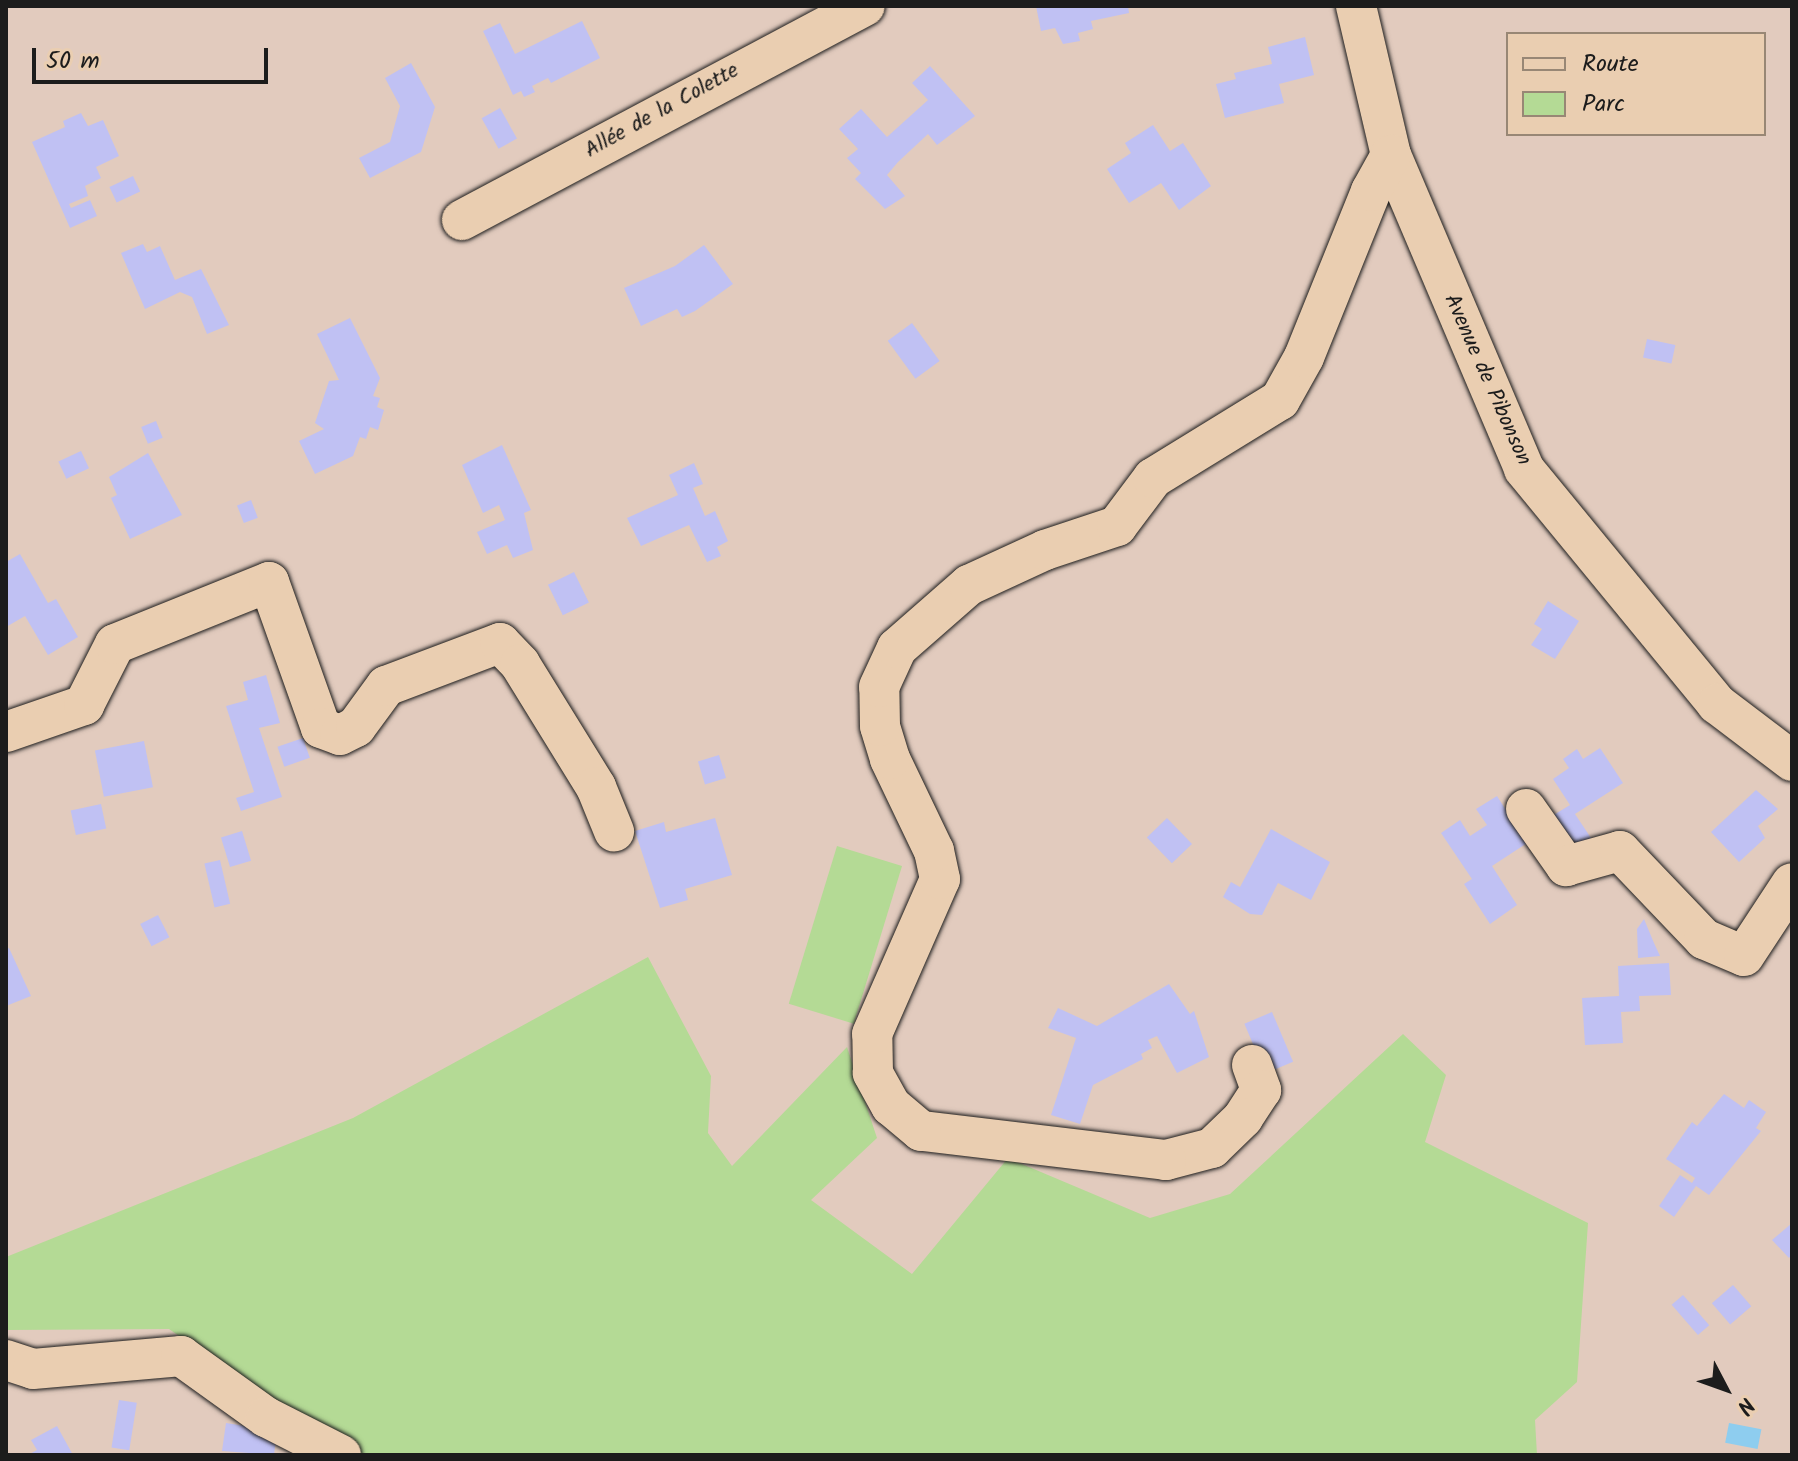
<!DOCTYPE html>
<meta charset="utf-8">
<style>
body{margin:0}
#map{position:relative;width:1798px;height:1461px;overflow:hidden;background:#e2cbbe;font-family:Kalam,sans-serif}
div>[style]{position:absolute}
.green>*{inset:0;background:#b4da95;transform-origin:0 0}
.water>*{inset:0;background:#8ecdef;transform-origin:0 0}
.building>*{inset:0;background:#c0c1f3;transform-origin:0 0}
.roads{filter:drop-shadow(0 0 2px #1c1c1c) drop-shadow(0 0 2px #1c1c1c)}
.minor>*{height:40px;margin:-20px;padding:0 20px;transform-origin:20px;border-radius:20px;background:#eaceb1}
span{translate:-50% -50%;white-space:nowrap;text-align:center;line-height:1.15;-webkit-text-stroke:6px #eaceb1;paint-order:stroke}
.street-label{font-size:22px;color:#1c1c1c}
.frame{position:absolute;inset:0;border:8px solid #1c1c1c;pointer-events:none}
.legend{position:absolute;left:1506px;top:32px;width:260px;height:104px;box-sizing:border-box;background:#eaceb1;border:2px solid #988775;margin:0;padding:10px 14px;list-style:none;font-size:24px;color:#1c1c1c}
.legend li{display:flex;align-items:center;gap:16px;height:40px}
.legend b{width:40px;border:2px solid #988775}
.north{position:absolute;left:1686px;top:1349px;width:80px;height:80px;-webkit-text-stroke:6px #eaceb1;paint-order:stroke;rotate:131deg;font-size:22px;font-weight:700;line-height:32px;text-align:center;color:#1c1c1c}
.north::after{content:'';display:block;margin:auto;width:28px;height:36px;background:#1c1c1c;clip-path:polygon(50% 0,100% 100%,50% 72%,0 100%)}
.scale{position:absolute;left:32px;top:48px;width:236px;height:36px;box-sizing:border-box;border:4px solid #1c1c1c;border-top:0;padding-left:10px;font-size:24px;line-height:28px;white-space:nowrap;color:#1c1c1c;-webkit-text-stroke:6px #eaceb1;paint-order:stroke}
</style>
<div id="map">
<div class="green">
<div style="left:837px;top:846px;width:68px;height:165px;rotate:17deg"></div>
<div style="clip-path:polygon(648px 957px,711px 1076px,708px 1133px,732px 1166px,847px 1047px,877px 1138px,811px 1200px,912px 1274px,1008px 1158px,1150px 1218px,1230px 1194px,1403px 1034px,1446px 1075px,1425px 1142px,1588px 1223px,1577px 1382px,1535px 1420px,1537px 1455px,363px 1455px,288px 1412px,169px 1329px,6px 1330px,6px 1257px,353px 1118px)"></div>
</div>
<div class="water">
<div style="left:1729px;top:1423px;width:33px;height:20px;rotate:11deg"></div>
</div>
<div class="building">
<div style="clip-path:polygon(1036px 6px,1128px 6px,1129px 13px,1091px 21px,1093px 29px,1078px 33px,1080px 41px,1063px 44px,1055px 28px,1041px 31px)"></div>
<div style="clip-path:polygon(582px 21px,600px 58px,551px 83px,548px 78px,532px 86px,535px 92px,524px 97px,521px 91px,513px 95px,483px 31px,500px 23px,515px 54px)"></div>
<div style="clip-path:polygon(1305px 37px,1314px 75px,1279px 84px,1284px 103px,1225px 118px,1216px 84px,1236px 79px,1234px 73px,1272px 64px,1268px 47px)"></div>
<div style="clip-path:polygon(411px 63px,435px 107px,421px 152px,370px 178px,359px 158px,390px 142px,400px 106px,385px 78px)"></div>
<div style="clip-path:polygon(930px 66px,975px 116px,937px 145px,928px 134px,898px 162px,887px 175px,905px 196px,885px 209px,855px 179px,861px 173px,847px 158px,858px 149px,839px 129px,861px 109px,887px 137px,928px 100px,912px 83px)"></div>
<div style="left:500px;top:108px;width:35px;height:21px;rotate:61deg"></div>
<div style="clip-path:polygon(81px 113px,88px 126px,103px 120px,119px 156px,96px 167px,101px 178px,85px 186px,88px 196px,69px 204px,71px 208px,90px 200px,97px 216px,70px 228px,32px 142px,65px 127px,63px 121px)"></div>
<div style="clip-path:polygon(1153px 125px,1170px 151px,1183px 143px,1211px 186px,1179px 210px,1161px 183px,1129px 203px,1107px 169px,1131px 153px,1125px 143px)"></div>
<div style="left:133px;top:176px;width:17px;height:26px;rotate:65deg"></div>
<div style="clip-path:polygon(143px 244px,147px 252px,160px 246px,175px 280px,201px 269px,229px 325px,207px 334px,192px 297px,180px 292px,145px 309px,121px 253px)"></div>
<div style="clip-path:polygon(704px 245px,733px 284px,695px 311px,682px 317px,677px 309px,641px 326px,624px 288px,675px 266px)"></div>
<div style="clip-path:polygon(350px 318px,380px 378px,373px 396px,380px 398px,377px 407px,384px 410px,378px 430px,370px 427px,366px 439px,360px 437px,353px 456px,315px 474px,299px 441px,324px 429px,315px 423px,329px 381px,339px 380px,317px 334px)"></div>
<div style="left:912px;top:323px;width:47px;height:30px;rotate:54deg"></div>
<div style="left:1647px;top:339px;width:29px;height:19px;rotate:12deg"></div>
<div style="left:156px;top:421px;width:18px;height:16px;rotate:68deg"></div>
<div style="clip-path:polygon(502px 445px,531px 510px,524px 513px,533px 550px,513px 558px,507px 545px,487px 554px,477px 532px,505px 520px,499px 505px,483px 513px,462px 465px)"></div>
<div style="left:81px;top:451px;width:19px;height:25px;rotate:65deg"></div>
<div style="clip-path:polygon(148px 453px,182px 515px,130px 539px,111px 498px,117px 495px,109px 477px)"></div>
<div style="clip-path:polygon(694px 463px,703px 484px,693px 488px,705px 516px,715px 511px,728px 541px,717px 547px,721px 556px,707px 562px,689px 525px,641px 546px,627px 518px,678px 495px,669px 475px)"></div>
<div style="left:251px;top:500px;width:19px;height:15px;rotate:69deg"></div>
<div style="clip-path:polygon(20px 554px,48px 603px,56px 599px,78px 637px,48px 655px,25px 616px,6px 627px,6px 562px)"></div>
<div style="left:574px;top:572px;width:34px;height:29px;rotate:64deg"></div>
<div style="clip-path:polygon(1548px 601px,1579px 621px,1555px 659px,1531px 645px,1542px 629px,1534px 624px)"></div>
<div style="clip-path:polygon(266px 675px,280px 723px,259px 728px,282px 797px,241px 811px,236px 798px,254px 792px,226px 706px,248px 700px,243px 682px)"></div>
<div style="left:303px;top:738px;width:21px;height:27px;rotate:71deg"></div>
<div style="left:144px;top:741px;width:47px;height:50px;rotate:79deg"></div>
<div style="clip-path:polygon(1600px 748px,1623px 783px,1575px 814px,1595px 844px,1568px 852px,1547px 819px,1570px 805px,1553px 779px,1569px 768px,1563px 759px,1577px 749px,1583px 759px)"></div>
<div style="left:719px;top:755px;width:24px;height:22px;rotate:73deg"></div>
<div style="clip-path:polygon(1756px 790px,1778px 809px,1758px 826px,1765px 838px,1739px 862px,1711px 832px)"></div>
<div style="clip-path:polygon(1497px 796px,1527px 843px,1492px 866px,1517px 905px,1490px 924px,1464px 884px,1472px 879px,1441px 833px,1460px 820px,1470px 836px,1487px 825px,1476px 809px)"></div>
<div style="left:101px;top:804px;width:25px;height:31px;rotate:78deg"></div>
<div style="clip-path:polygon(715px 818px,732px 875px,685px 889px,688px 900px,660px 908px,635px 831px,664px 822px,666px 832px)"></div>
<div style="left:1167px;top:818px;width:36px;height:28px;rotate:46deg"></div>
<div style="clip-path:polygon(1271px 829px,1330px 862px,1311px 900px,1278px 883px,1262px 915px,1250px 914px,1223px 897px,1231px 882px,1240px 887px)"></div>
<div style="left:242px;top:831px;width:31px;height:22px;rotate:73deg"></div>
<div style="left:220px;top:860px;width:45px;height:16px;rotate:77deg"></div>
<div style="left:158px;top:915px;width:25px;height:20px;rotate:63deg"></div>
<div style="clip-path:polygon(1644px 919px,1654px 943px,1660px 956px,1638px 958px,1637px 929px)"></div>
<div style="clip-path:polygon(9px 948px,31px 996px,6px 1006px,6px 949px)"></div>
<div style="clip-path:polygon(1669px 963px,1671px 995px,1639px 996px,1640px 1011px,1621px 1012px,1623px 1043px,1585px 1045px,1582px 998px,1619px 996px,1618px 966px)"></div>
<div style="clip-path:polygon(1169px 984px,1190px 1014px,1194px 1011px,1209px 1057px,1177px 1073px,1157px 1036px,1148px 1040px,1152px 1048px,1141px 1054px,1143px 1059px,1093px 1085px,1080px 1124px,1051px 1115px,1076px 1038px,1048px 1028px,1058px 1008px,1097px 1026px)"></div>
<div style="left:1272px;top:1012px;width:54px;height:30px;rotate:67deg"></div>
<div style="clip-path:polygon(1724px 1094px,1744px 1108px,1749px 1100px,1766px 1112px,1756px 1128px,1761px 1131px,1709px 1195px,1696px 1186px,1674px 1217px,1659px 1206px,1680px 1175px,1692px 1183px,1695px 1178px,1666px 1159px,1692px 1122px,1697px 1126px)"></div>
<div style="clip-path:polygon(1792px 1223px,1792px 1254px,1789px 1258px,1772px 1240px)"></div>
<div style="left:1733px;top:1285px;width:28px;height:28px;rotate:49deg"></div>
<div style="left:1683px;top:1295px;width:40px;height:15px;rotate:49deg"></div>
<div style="left:119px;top:1400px;width:18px;height:48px;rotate:9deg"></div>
<div style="clip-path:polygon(226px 1423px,277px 1431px,274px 1455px,222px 1451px)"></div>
<div style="clip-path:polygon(57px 1426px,73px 1455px,28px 1455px,37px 1450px,31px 1440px)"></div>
</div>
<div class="roads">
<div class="minor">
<div style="left:1356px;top:6px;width:153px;rotate:76.8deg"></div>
<div style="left:1391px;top:155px;width:341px;rotate:67deg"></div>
<div style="left:1524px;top:469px;width:304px;rotate:50.6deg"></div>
<div style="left:1717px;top:704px;width:94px;rotate:37.2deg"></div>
<div style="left:462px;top:220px;width:456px;rotate:-28deg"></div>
<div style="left:6px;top:732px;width:83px;rotate:-19.1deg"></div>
<div style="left:84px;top:705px;width:68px;rotate:-63.1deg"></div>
<div style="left:115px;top:644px;width:166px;rotate:-21.9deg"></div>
<div style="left:269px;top:582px;width:155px;rotate:70.4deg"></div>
<div style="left:321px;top:728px;width:20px;rotate:20deg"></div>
<div style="left:340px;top:735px;width:18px;rotate:-27deg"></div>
<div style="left:356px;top:727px;width:51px;rotate:-53.8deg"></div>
<div style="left:386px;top:686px;width:122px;rotate:-20.7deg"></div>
<div style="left:500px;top:643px;width:29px;rotate:46deg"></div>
<div style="left:520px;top:664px;width:145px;rotate:58.3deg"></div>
<div style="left:596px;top:787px;width:48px;rotate:67.8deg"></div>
<div style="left:1526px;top:809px;width:70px;rotate:54.9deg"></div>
<div style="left:1566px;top:866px;width:56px;rotate:-15.5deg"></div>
<div style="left:1620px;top:851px;width:122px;rotate:46.3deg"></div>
<div style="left:1704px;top:939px;width:43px;rotate:23deg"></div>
<div style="left:1744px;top:956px;width:87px;rotate:-56.7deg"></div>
<div style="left:1252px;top:1065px;width:27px;rotate:70deg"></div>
<div style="left:1261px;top:1090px;width:33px;rotate:123deg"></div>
<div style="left:1243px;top:1118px;width:43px;rotate:135.9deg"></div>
<div style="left:1212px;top:1148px;width:48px;rotate:165.4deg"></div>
<div style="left:1166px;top:1160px;width:247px;rotate:-173.2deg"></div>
<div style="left:921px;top:1131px;width:39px;rotate:-140deg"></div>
<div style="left:891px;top:1106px;width:38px;rotate:-119deg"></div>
<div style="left:873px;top:1073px;width:39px;rotate:-91deg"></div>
<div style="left:872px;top:1034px;width:169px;rotate:-66.3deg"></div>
<div style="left:940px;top:879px;width:29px;rotate:-102deg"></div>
<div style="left:934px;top:851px;width:102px;rotate:-115.6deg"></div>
<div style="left:890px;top:759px;width:34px;rotate:-107deg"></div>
<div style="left:880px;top:726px;width:39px;rotate:-91deg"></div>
<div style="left:879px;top:687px;width:43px;rotate:-65.2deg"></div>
<div style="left:897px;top:648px;width:96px;rotate:-41.2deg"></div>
<div style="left:969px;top:585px;width:84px;rotate:-24.7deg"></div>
<div style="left:1045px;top:550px;width:76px;rotate:-18.4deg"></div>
<div style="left:1117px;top:526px;width:60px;rotate:-53.1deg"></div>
<div style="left:1153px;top:478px;width:149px;rotate:-31.6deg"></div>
<div style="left:1280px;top:400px;width:49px;rotate:-60.8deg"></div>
<div style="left:1304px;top:357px;width:179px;rotate:-68deg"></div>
<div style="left:1371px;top:191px;width:41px;rotate:-60.9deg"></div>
<div style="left:6px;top:1360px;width:28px;rotate:18deg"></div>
<div style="left:33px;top:1369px;width:149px;rotate:-5deg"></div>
<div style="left:181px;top:1356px;width:105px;rotate:35.7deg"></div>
<div style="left:266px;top:1417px;width:84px;rotate:26.9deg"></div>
</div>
</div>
<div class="street-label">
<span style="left:662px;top:111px;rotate:-29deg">Allée de la Colette</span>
<span style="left:1487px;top:380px;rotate:66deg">Avenue de Pibonson</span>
</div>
<div class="frame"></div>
<ul class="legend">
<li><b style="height:10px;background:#eaceb1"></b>Route</li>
<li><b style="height:22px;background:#b4da95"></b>Parc</li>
</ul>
<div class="north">N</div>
<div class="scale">50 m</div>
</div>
